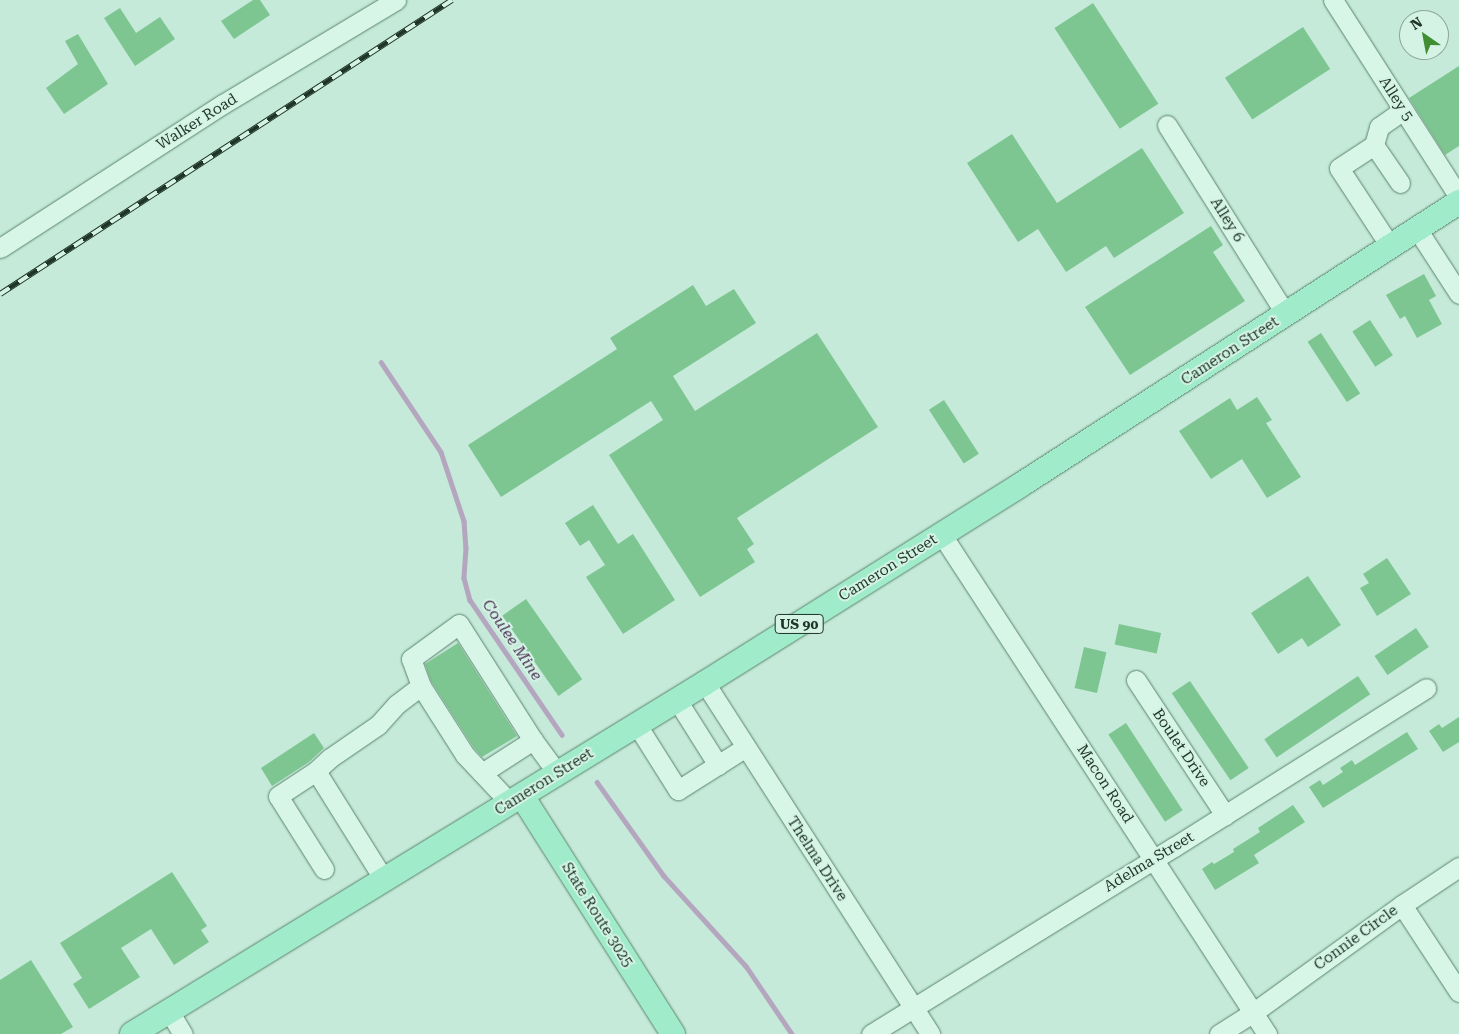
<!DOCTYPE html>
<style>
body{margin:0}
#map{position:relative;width:1459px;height:1034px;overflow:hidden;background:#c5eada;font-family:"Roboto Serif",serif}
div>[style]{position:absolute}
.stream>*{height:4.5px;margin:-2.25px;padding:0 2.25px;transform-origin:2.25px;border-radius:2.25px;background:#b4a6be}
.building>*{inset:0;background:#7ec691;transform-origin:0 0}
.roads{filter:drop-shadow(0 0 1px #5c846c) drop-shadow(0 0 1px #5c846c)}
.minor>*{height:19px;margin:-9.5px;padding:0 9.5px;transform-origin:9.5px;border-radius:9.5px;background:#d7f6e8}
.major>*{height:24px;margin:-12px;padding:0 12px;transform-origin:12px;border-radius:12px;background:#a0ebc9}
.rail>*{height:5.5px;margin-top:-2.75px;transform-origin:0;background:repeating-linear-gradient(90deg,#d4f3e5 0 11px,#1f3527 0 22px);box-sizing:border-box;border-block:1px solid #1f3527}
span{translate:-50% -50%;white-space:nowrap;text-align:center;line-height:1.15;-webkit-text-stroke:4px #d4f3e5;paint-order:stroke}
.shield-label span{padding:1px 4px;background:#d4f3e5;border:1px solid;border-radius:4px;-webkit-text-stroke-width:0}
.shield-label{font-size:14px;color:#1f3527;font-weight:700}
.street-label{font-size:15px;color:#1f3527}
.water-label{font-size:16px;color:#4c3054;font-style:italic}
.north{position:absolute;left:1399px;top:10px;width:50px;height:50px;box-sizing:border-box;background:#d4f3e5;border:1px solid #8ca799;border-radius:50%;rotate:327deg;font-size:14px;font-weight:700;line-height:20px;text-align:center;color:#1f3527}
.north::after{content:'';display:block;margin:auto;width:18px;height:22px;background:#3f8e31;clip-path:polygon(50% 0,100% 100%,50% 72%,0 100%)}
</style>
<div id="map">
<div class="stream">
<div style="left:381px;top:362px;width:108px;rotate:56.3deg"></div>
<div style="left:441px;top:452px;width:73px;rotate:71.6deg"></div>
<div style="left:464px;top:521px;width:27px;rotate:86deg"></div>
<div style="left:466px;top:548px;width:30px;rotate:94deg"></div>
<div style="left:464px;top:578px;width:23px;rotate:75deg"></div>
<div style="left:470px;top:600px;width:163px;rotate:55.7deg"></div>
<div style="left:597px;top:782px;width:115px;rotate:54.5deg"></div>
<div style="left:664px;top:876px;width:122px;rotate:47.7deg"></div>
<div style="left:746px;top:966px;width:82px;rotate:55.9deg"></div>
</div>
<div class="building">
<div style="clip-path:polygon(253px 0,260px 0,270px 15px,234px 39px,221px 21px)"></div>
<div style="left:1093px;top:3px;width:120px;height:46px;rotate:57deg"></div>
<div style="clip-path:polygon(120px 8px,136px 33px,160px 17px,175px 39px,135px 66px,104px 18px)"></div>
<div style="left:1303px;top:27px;width:50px;height:93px;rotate:57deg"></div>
<div style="clip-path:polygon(78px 34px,108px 84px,64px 114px,46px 88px,78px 64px,65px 41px)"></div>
<div style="clip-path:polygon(1459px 66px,1459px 146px,1445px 155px,1409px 98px)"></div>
<div style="clip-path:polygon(1012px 134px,1057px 203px,1142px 148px,1184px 213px,1114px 258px,1106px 246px,1066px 272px,1038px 229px,1018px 242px,967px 163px)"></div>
<div style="clip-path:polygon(1211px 226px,1223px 245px,1213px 252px,1245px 301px,1130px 375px,1085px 307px)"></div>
<div style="clip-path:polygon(1424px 274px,1436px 296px,1429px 300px,1442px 324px,1417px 338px,1405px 316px,1400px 319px,1386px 295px)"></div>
<div style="clip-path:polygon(693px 285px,706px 306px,734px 289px,756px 323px,673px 376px,695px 411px,817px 333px,878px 427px,737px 518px,754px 544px,747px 549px,755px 562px,700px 597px,609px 455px,663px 420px,651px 401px,501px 497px,468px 445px,617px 349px,610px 338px)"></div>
<div style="left:1370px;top:320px;width:42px;height:21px;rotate:57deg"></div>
<div style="left:1321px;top:333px;width:72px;height:16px;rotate:57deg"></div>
<div style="clip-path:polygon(1257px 397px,1272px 420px,1266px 423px,1301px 477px,1267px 498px,1242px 459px,1211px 479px,1179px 431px,1230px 398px,1237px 410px)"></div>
<div style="left:944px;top:400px;width:64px;height:18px;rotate:57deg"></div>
<div style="clip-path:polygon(593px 505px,618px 544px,633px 534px,675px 600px,623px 634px,586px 577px,605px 565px,589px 540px,580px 546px,565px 523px)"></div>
<div style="clip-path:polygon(1387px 558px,1411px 594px,1377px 616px,1360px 588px,1369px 583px,1363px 574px)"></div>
<div style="clip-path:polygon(1308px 576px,1341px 625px,1308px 647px,1302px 638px,1278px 654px,1251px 613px)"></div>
<div style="left:526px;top:599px;width:98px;height:29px;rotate:55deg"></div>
<div style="left:1119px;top:624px;width:43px;height:21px;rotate:12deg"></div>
<div style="left:1416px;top:628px;width:23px;height:50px;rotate:56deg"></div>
<div style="clip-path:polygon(458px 643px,517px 736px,482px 757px,474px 748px,431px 681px,425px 664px)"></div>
<div style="left:1084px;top:647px;width:23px;height:42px;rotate:13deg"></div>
<div style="left:1358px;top:676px;width:22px;height:113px;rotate:56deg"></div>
<div style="left:1190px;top:681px;width:105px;height:22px;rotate:56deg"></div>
<div style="clip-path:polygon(1459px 717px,1459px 742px,1443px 752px,1429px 731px,1439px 724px,1442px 728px)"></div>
<div style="left:1126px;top:723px;width:104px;height:21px;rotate:57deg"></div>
<div style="clip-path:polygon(1407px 732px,1418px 749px,1323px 808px,1309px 787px,1320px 780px,1323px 785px,1343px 772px,1340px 768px,1352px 760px,1355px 765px)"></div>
<div style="clip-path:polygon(314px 733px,324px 748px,309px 762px,272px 786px,261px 768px)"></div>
<div style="clip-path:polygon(1293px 805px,1305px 822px,1254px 855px,1259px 863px,1215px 890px,1202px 869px,1212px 862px,1214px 864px,1234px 852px,1233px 849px,1260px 832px,1258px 828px)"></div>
<div style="clip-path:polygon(172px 872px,207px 926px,201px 930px,209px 942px,174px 965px,151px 929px,121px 948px,140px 977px,89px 1009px,73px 984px,82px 978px,60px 943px)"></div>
<div style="clip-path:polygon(31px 960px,73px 1027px,61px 1034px,0 1034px,0 980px)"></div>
</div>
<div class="roads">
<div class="minor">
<div style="left:1333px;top:0;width:234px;rotate:57.4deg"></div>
<div style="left:1167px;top:125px;width:224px;rotate:57.9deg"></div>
<div style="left:1374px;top:145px;width:19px;rotate:-74deg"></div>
<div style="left:1379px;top:127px;width:29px;rotate:-35deg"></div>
<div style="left:1417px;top:229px;width:77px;rotate:57.1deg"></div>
<div style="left:1390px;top:246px;width:93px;rotate:-123.2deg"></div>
<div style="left:1339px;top:168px;width:42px;rotate:-33.3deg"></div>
<div style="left:1374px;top:145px;width:46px;rotate:55.6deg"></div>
<div style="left:0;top:248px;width:265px;rotate:-32.9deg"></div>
<div style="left:223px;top:104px;width:202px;rotate:-31deg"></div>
<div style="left:942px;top:535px;width:596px;rotate:56.92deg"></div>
<div style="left:1136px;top:680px;width:162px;rotate:56.6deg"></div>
<div style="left:705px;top:683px;width:417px;rotate:57.3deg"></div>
<div style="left:421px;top:686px;width:29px;rotate:-110deg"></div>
<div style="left:411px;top:659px;width:59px;rotate:-36.1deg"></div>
<div style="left:459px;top:624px;width:138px;rotate:57.5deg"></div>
<div style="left:677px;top:700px;width:77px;rotate:57.8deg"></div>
<div style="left:637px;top:725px;width:77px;rotate:57.8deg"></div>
<div style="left:678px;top:790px;width:80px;rotate:-32.3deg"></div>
<div style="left:316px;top:771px;width:19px;rotate:-43deg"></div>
<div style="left:330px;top:758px;width:58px;rotate:-34.5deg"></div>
<div style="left:378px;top:725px;width:28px;rotate:-48deg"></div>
<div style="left:397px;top:704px;width:30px;rotate:-37deg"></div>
<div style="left:421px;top:686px;width:82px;rotate:57.5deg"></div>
<div style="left:465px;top:755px;width:66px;rotate:46.8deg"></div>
<div style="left:482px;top:773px;width:61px;rotate:-32.9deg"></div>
<div style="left:533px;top:740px;width:42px;rotate:53.7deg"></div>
<div style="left:324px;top:869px;width:86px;rotate:-122.2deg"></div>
<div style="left:278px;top:796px;width:45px;rotate:-33.3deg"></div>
<div style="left:316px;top:771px;width:128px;rotate:58deg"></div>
<div style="left:1402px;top:905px;width:104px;rotate:56.8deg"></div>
<div style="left:169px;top:1011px;width:27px;rotate:59deg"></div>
<div style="left:871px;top:1034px;width:356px;rotate:-31.7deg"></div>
<div style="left:1174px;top:847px;width:298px;rotate:-32.2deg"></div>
<div style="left:1219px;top:1034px;width:41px;rotate:-32.2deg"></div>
<div style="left:1254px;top:1012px;width:183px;rotate:-35.9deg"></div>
<div style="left:1402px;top:905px;width:69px;rotate:-33.7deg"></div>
</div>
<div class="major">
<div style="left:522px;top:796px;width:282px;rotate:57.6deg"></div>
<div style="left:132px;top:1034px;width:672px;rotate:-31.49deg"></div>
<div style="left:705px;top:683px;width:371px;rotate:-32.1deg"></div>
<div style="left:1019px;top:486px;width:524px;rotate:-32.84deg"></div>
</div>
</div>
<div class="rail">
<div style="left:0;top:294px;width:539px;rotate:-33.04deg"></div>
</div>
<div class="shield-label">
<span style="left:799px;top:624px">US 90</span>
</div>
<div class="street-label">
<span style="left:1396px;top:99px;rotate:57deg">Alley 5</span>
<span style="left:197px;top:122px;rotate:-32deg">Walker Road</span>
<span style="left:1227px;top:220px;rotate:58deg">Alley 6</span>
<span style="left:1230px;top:351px;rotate:-33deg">Cameron Street</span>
<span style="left:888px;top:568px;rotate:-32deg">Cameron Street</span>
<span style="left:1181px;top:748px;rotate:56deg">Boulet Drive</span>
<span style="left:544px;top:782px;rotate:-32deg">Cameron Street</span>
<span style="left:1105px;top:784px;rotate:57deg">Macon Road</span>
<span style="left:817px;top:859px;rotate:57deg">Thelma Drive</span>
<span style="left:1149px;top:862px;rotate:-31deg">Adelma Street</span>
<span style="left:597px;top:915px;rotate:58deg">State Route 3025</span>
<span style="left:1356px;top:938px;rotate:-36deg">Connie Circle</span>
</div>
<div class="water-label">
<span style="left:512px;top:640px;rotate:56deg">Coulee Mine</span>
</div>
<div class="north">N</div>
</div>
